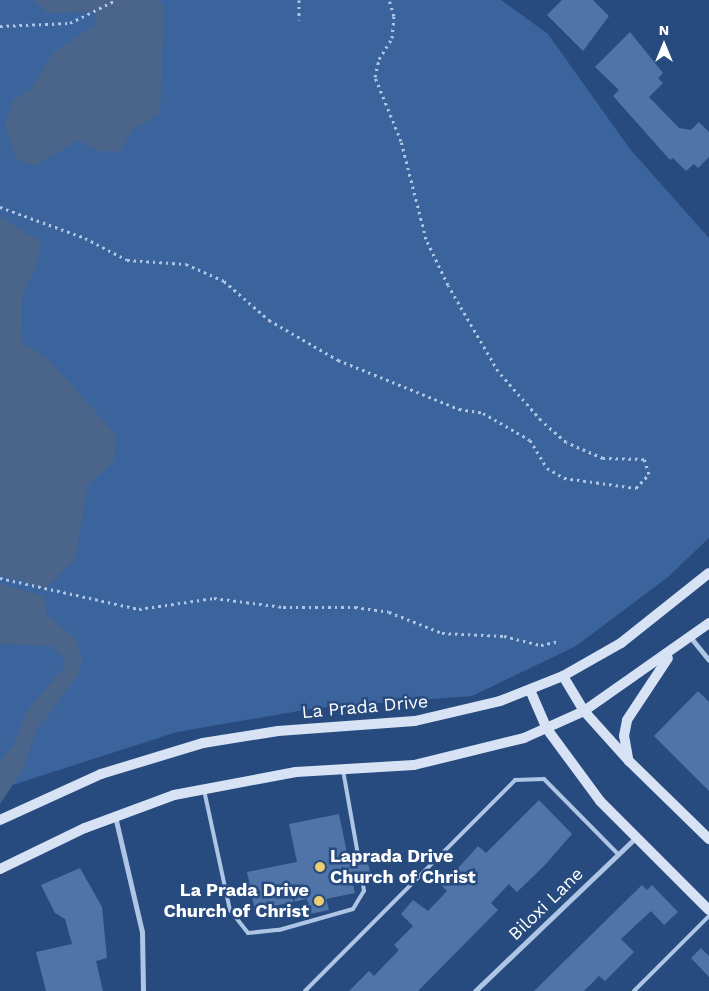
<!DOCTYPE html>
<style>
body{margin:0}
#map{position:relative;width:709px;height:991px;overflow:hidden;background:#274b7e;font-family:"Work Sans",sans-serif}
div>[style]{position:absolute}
.green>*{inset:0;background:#3c649c}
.water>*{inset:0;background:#4b658a}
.building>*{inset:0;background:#5074a7}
.path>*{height:3px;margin-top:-1.5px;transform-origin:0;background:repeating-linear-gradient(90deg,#aec5e5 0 2.5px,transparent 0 6.5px)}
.lane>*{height:4px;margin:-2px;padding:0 2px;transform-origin:2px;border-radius:2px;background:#aec5e5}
.street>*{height:5px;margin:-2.5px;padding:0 2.5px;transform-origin:2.5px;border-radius:2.5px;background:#aec5e5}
.secondary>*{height:10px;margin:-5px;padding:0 5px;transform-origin:5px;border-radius:5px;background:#d7e3f5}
.dots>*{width:14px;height:14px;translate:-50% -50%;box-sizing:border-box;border:2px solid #274b7e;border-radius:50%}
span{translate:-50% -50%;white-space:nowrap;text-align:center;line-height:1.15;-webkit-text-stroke:5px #274b7e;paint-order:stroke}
.street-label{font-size:18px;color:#fff}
.poi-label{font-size:18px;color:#fff;font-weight:700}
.left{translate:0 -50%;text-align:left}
.right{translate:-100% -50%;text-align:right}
.north{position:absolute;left:639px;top:20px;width:50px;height:50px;-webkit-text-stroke:4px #274b7e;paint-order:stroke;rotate:0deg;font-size:14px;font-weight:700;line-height:20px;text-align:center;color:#fff}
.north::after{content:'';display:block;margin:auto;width:18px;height:22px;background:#fff;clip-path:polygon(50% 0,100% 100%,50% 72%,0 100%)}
</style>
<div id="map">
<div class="green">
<div style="clip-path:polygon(0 0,501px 0,548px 34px,630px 149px,709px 238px,709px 538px,668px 577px,576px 646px,472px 696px,316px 708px,177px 732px,0 789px)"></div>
</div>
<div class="water">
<div style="clip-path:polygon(33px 0,158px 0,164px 5px,160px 113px,133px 130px,119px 152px,97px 151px,79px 140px,34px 166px,16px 159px,5px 125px,13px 100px,31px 89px,53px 53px,96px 24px,96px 12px,48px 13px)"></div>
<div style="clip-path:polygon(0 217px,40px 241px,38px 260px,22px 298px,21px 341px,50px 361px,116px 435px,114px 461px,88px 485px,75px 559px,46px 588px,0 575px)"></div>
<div style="clip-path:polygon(0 584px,43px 596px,47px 615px,76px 639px,82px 660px,78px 675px,36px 731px,24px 768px,0 804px,0 761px,13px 746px,28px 709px,63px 669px,65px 660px,52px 646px,0 644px)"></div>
</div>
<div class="building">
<div style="clip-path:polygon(562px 0,593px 0,609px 16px,583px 51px,547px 15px)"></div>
<div style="clip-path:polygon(630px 32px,663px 73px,658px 78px,663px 83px,649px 97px,679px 128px,691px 130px,699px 122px,709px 132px,709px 157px,698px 168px,694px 164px,686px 171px,673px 158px,670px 160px,613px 96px,619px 90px,595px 67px)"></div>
<div style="clip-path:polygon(698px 691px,709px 702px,709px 791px,654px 736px)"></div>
<div style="clip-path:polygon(539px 800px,572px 834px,544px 866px,517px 892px,509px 884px,491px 903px,498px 910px,418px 991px,349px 991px,369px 971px,374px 976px,399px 950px,394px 945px,413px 926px,401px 914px,413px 900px,428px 911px,447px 891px,442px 886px,478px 846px,486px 853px)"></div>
<div style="clip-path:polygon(339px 814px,349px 863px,360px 865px,367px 859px,371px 876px,361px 873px,352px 879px,355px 893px,326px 899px,329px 910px,310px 914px,307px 899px,255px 910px,247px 872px,297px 862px,289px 824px)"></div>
<div style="clip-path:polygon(80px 868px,102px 907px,107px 958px,96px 961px,103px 991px,46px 991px,36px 952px,72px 944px,65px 919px,55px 913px,41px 885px)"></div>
<div style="clip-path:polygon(642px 885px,647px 890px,652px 885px,678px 912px,664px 925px,651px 911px,621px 939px,634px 952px,605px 981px,599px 976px,584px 991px,534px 991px)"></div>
<div style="clip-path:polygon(701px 948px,709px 956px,709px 977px,691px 958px)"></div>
</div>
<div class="path">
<div style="left:299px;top:0;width:20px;rotate:90deg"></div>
<div style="left:0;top:26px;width:70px;rotate:-2.5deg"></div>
<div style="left:70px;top:23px;width:51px;rotate:-26.6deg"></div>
<div style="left:0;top:207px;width:90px;rotate:20deg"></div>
<div style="left:85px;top:238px;width:47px;rotate:27.6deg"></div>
<div style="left:127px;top:260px;width:59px;rotate:3.9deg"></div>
<div style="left:186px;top:264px;width:42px;rotate:24.1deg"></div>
<div style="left:224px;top:281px;width:60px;rotate:40.9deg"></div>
<div style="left:269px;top:320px;width:80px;rotate:30.1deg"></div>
<div style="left:338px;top:360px;width:131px;rotate:22deg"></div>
<div style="left:459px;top:409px;width:24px;rotate:9deg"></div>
<div style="left:483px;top:413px;width:54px;rotate:29.9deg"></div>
<div style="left:530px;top:440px;width:33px;rotate:59deg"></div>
<div style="left:547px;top:468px;width:20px;rotate:30deg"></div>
<div style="left:564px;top:478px;width:73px;rotate:7.9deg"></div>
<div style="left:636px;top:488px;width:19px;rotate:-47deg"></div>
<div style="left:649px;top:474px;width:16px;rotate:-108deg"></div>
<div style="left:644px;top:459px;width:41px;rotate:-178.6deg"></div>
<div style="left:603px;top:458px;width:40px;rotate:-156.6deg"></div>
<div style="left:566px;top:442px;width:33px;rotate:-139deg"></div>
<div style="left:541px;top:420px;width:65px;rotate:-131.3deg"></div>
<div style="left:498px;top:371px;width:99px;rotate:-120.2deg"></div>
<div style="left:448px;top:285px;width:51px;rotate:-115.6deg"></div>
<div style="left:426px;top:239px;width:101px;rotate:-104.3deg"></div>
<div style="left:401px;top:141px;width:69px;rotate:-112.1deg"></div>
<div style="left:375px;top:77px;width:18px;rotate:-77deg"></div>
<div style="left:379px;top:59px;width:25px;rotate:-58deg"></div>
<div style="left:392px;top:38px;width:22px;rotate:-85deg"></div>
<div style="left:394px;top:16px;width:17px;rotate:-107deg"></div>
<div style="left:0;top:578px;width:142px;rotate:12.6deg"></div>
<div style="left:139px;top:609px;width:76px;rotate:-8.3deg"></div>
<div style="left:214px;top:598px;width:70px;rotate:7.4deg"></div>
<div style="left:283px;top:607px;width:72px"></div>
<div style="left:355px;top:607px;width:34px;rotate:8deg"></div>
<div style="left:389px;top:612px;width:57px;rotate:21.6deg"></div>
<div style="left:442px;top:633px;width:62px;rotate:2.8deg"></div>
<div style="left:504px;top:636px;width:38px;rotate:14deg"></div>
<div style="left:541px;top:645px;width:19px;rotate:-12deg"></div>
</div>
<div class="lane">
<div style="left:343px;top:770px;width:92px;rotate:80deg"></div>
<div style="left:204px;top:790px;width:123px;rotate:77.8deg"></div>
<div style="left:230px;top:910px;width:29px;rotate:52deg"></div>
<div style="left:248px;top:933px;width:31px;rotate:-6deg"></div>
<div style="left:279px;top:930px;width:77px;rotate:-15.8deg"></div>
<div style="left:353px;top:909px;width:21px;rotate:-59deg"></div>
<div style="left:364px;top:891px;width:14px;rotate:-98deg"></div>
<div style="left:305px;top:991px;width:298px;rotate:-45.1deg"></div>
<div style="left:515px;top:780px;width:29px;rotate:-2deg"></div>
<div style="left:544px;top:779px;width:105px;rotate:45.4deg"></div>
<div style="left:634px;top:991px;width:106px;rotate:-45deg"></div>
</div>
<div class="street">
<div style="left:691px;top:638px;width:28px;rotate:51deg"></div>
<div style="left:115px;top:816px;width:119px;rotate:76.9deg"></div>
<div style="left:142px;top:932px;width:59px;rotate:89deg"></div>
<div style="left:475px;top:991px;width:223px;rotate:-43.7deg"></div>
</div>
<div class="secondary">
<div style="left:563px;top:676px;width:41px;rotate:59deg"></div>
<div style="left:584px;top:711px;width:67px;rotate:48deg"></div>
<div style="left:629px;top:761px;width:112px;rotate:44.3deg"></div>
<div style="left:530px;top:690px;width:43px;rotate:66.4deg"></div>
<div style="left:547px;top:729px;width:89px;rotate:53.6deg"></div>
<div style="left:600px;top:801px;width:154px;rotate:45deg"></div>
<div style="left:628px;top:758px;width:22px;rotate:-100deg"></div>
<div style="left:624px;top:736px;width:16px;rotate:-79deg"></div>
<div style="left:627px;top:720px;width:74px;rotate:-56.5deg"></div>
<div style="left:0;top:820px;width:111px;rotate:-24.5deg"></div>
<div style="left:101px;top:774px;width:107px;rotate:-16.9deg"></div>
<div style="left:203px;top:743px;width:76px;rotate:-9.1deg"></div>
<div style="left:278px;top:731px;width:137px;rotate:-4.2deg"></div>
<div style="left:415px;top:721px;width:87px;rotate:-13.2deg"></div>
<div style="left:500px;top:701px;width:68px;rotate:-21.6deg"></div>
<div style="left:563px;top:676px;width:67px;rotate:-29.6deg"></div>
<div style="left:621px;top:643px;width:112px;rotate:-38.5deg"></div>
<div style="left:0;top:869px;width:94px;rotate:-25.8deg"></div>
<div style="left:85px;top:828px;width:95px;rotate:-20.3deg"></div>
<div style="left:174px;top:795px;width:124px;rotate:-10.7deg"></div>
<div style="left:296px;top:772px;width:118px;rotate:-3.4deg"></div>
<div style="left:414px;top:765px;width:113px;rotate:-13.8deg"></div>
<div style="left:524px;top:738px;width:66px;rotate:-24.2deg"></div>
<div style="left:584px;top:711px;width:153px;rotate:-35.1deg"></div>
</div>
<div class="dots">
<div style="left:320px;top:867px;background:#edcd74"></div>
<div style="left:319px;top:901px;background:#edcd74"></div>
</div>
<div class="street-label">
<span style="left:365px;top:707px;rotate:-5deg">La Prada Drive</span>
<span style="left:546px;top:904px;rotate:-44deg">Biloxi Lane</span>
</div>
<div class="poi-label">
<span class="left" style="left:330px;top:867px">Laprada Drive<br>Church of Christ</span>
<span class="right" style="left:309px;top:901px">La Prada Drive<br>Church of Christ</span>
</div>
<div class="north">N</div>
</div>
